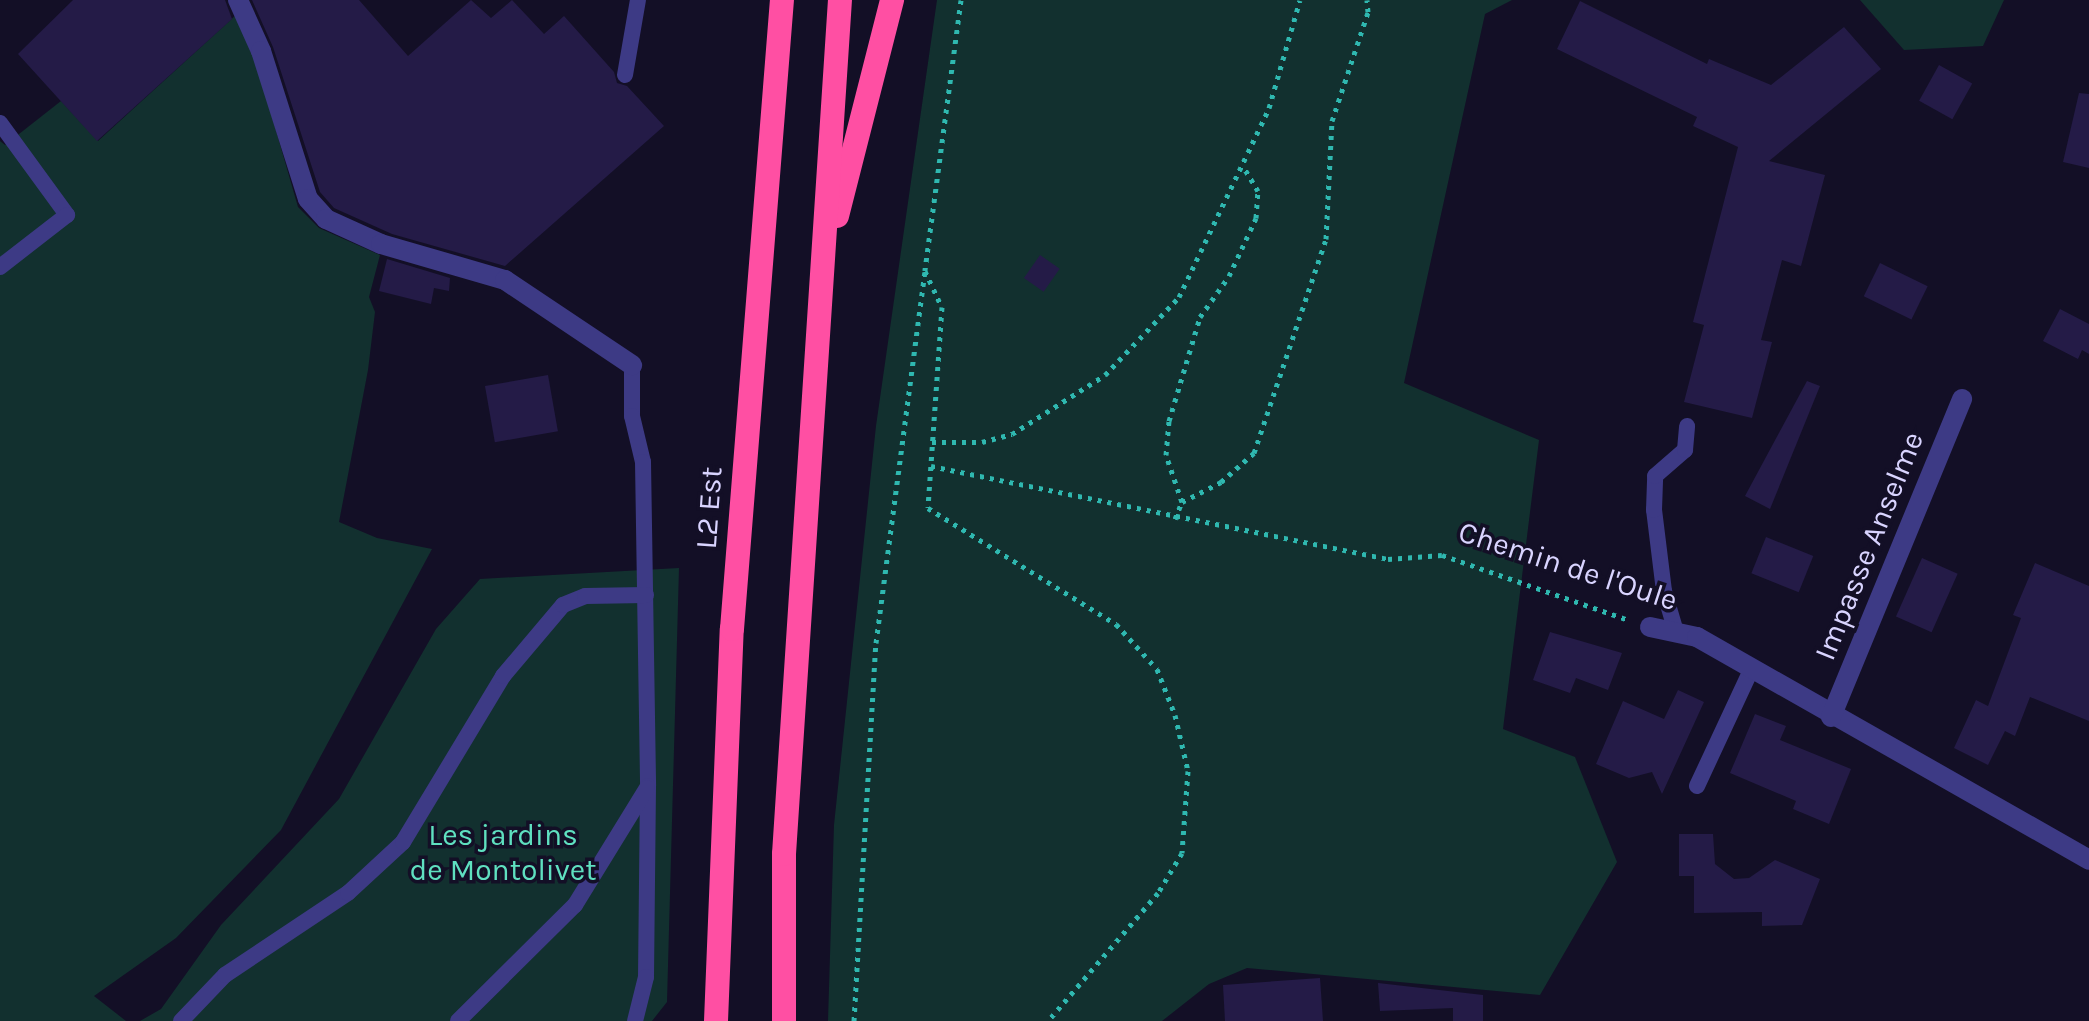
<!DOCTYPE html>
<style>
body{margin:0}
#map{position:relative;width:2089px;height:1021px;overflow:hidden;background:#130f26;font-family:Karla,sans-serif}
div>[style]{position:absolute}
.green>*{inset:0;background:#12302f}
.building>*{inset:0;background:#241b47;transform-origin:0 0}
.path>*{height:5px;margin-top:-2.5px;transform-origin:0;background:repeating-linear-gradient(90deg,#2fb8b0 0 4px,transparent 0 10px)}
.service>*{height:16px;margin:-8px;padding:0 8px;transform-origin:8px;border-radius:8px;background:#3d3a85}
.minor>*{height:20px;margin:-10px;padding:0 10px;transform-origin:10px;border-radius:10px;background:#3d3a85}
.motorway>*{height:24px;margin:-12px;padding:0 12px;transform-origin:12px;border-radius:12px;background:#ff4fa3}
span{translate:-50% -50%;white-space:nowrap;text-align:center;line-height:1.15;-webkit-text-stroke:7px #130f26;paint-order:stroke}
.street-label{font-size:30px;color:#d9d4ff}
.park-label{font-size:30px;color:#5fe0c0}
</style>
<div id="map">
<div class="green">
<div style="clip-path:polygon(937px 0,1512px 0,1485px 14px,1404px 383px,1539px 440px,1503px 729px,1575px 757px,1617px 862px,1540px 995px,1247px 968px,1209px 984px,1162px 1021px,828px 1021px,834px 825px,876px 426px)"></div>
<div style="clip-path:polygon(1860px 0,2004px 0,1983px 46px,1904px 50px)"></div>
<div style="clip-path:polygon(236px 15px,256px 61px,298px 207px,319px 228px,380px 255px,369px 297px,375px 312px,368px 370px,339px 522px,377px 538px,432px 549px,281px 830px,176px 938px,94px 996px,126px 1021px,0 1021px,0 141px,5px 145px,61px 101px,98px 141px)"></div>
<div style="clip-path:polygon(679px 568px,667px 1002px,652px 1021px,140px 1021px,161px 1009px,221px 925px,339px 799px,436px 629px,480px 579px)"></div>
</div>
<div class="building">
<div style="clip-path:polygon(73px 0,225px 0,232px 19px,97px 141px,18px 54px)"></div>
<div style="clip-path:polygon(252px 0,359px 0,408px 56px,471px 0,491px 18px,512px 0,544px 34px,564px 16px,614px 72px,617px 83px,627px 86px,664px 126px,505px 266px,392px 234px,334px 208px,320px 192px,273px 47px)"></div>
<div style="clip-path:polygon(1580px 1px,1707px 64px,1709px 59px,1771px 85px,1844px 27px,1881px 69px,1769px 161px,1825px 175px,1801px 266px,1782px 260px,1761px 340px,1772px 342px,1752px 418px,1684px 402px,1704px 325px,1693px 322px,1738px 147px,1693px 126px,1697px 117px,1557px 49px)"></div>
<div style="left:1939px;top:65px;width:38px;height:41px;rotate:29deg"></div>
<div style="clip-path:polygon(2079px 93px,2089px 94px,2089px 168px,2063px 162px)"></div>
<div style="left:1040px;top:255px;width:24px;height:28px;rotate:35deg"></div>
<div style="clip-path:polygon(387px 259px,450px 278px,449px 291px,434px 288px,431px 304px,379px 291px)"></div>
<div style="left:1880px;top:263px;width:53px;height:37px;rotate:26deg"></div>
<div style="clip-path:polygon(2060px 309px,2089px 324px,2089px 354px,2082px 350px,2078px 359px,2043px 341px)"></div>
<div style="left:548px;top:375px;width:57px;height:64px;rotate:80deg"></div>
<div style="clip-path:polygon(1807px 381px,1820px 386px,1770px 509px,1745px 496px)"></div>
<div style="left:1766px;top:537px;width:51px;height:39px;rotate:22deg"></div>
<div style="left:1922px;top:558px;width:39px;height:64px;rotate:24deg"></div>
<div style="clip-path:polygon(2035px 563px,2089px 586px,2089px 721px,2030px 697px,2015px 736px,2005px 731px,1988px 765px,1954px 748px,1976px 700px,1988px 706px,2021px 618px,2013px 615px)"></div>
<div style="clip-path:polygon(1550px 632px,1622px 653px,1608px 690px,1576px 678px,1570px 693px,1533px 680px)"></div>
<div style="clip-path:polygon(1678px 690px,1704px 702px,1662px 794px,1652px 772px,1629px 778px,1596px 764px,1623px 701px,1664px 719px)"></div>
<div style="clip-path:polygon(1755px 714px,1786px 726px,1780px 740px,1851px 769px,1829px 824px,1793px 809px,1796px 801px,1730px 773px)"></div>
<div style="clip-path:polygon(1679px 834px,1713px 834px,1715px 864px,1734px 879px,1749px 878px,1775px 860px,1820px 879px,1802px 925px,1762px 926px,1762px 912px,1694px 913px,1694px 876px,1679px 876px)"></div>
<div style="clip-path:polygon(1320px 978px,1323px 1021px,1225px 1021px,1223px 985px)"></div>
<div style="clip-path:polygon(1378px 983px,1483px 995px,1483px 1021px,1453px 1021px,1453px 1008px,1380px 1011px)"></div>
</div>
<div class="path">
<div style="left:961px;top:0;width:273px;rotate:97.6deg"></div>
<div style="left:925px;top:271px;width:40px;rotate:65deg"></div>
<div style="left:942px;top:307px;width:201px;rotate:94deg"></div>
<div style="left:928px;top:508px;width:221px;rotate:31.7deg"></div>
<div style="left:1116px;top:624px;width:61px;rotate:47.7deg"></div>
<div style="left:1157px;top:669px;width:49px;rotate:68.6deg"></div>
<div style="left:1175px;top:715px;width:57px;rotate:76.9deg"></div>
<div style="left:1188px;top:771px;width:82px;rotate:94.2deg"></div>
<div style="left:1182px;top:853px;width:47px;rotate:121deg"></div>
<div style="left:1158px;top:893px;width:169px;rotate:130.7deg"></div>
<div style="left:932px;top:442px;width:50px"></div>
<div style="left:982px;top:442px;width:31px;rotate:-15deg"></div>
<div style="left:1012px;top:434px;width:110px;rotate:-32.4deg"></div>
<div style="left:1105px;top:375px;width:108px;rotate:-46.5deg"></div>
<div style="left:1179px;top:297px;width:209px;rotate:-64.5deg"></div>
<div style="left:1269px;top:108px;width:112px;rotate:-74deg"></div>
<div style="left:931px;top:466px;width:466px;rotate:11.5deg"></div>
<div style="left:1388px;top:559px;width:54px;rotate:-4.2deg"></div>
<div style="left:1442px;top:555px;width:195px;rotate:19.2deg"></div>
<div style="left:1182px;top:502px;width:50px;rotate:-108.8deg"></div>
<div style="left:1166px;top:455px;width:34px;rotate:-85deg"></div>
<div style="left:1169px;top:421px;width:109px;rotate:-73.4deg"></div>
<div style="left:1200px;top:317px;width:50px;rotate:-54.7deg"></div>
<div style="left:1229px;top:276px;width:64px;rotate:-65deg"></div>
<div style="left:1256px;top:218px;width:27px;rotate:-86deg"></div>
<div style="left:1258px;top:191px;width:27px;rotate:-121deg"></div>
<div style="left:1175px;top:519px;width:18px;rotate:-68deg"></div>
<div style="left:1182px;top:502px;width:44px;rotate:-27.1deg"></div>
<div style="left:1221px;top:482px;width:44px;rotate:-41.3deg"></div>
<div style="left:1254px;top:453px;width:226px;rotate:-71.4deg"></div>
<div style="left:1326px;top:239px;width:118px;rotate:-87.1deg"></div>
<div style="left:1332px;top:121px;width:115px;rotate:-71.7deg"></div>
<div style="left:1368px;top:12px;width:12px;rotate:-95deg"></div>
<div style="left:854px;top:1021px;width:379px;rotate:-86.7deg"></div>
<div style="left:876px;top:643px;width:374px;rotate:-82.5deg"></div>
</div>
<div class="service">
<div style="left:625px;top:75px;width:76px;rotate:-80.2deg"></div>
<div style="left:0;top:123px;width:114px;rotate:53.9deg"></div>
<div style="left:67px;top:215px;width:85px;rotate:142.2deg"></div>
<div style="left:632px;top:365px;width:51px;rotate:90deg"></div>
<div style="left:632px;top:416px;width:47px;rotate:76.6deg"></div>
<div style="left:643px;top:462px;width:324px;rotate:89.1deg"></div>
<div style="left:648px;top:786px;width:191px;rotate:90.6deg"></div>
<div style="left:646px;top:977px;width:45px;rotate:104deg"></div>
<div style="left:1676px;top:632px;width:43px;rotate:-106.3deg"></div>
<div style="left:1664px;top:591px;width:82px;rotate:-97deg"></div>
<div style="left:1654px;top:510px;width:34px;rotate:-88deg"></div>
<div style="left:1655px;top:476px;width:40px;rotate:-41deg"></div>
<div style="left:1685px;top:450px;width:24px;rotate:-85deg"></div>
<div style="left:1697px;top:786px;width:128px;rotate:-65deg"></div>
<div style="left:181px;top:1021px;width:64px;rotate:-46.3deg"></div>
<div style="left:225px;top:975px;width:148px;rotate:-33.7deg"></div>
<div style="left:348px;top:893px;width:75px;rotate:-42.8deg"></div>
<div style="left:403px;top:842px;width:194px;rotate:-58.9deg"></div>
<div style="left:503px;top:676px;width:93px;rotate:-49.8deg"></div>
<div style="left:563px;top:605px;width:24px;rotate:-22deg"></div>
<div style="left:585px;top:596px;width:61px;rotate:-0.9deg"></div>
<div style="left:458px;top:1021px;width:165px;rotate:-44.8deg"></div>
<div style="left:575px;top:905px;width:137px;rotate:-58.4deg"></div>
</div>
<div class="minor">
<div style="left:238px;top:0;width:56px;rotate:65.7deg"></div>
<div style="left:261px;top:51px;width:155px;rotate:72.4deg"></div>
<div style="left:308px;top:199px;width:27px;rotate:48deg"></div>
<div style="left:326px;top:219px;width:60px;rotate:24.4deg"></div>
<div style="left:381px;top:244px;width:129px;rotate:16.2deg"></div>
<div style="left:505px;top:280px;width:153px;rotate:33.8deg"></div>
<div style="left:1650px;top:627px;width:48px;rotate:12deg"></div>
<div style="left:1697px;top:637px;width:451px;rotate:29.6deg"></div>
<div style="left:1831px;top:717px;width:344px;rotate:-67.6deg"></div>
</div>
<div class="motorway">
<div style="left:837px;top:216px;width:223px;rotate:-75.7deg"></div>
<div style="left:716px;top:1021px;width:392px;rotate:-87.7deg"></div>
<div style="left:732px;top:629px;width:631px;rotate:-85.46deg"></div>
<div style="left:784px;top:1021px;width:167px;rotate:-90deg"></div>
<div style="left:784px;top:854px;width:856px;rotate:-86.25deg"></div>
</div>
<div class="street-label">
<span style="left:709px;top:508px;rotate:-86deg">L2 Est</span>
<span style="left:1869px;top:546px;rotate:-68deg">Impasse Anselme</span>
<span style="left:1568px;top:566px;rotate:18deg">Chemin de l'Oule</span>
</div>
<div class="park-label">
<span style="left:503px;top:852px">Les jardins<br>de Montolivet</span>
</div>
</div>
